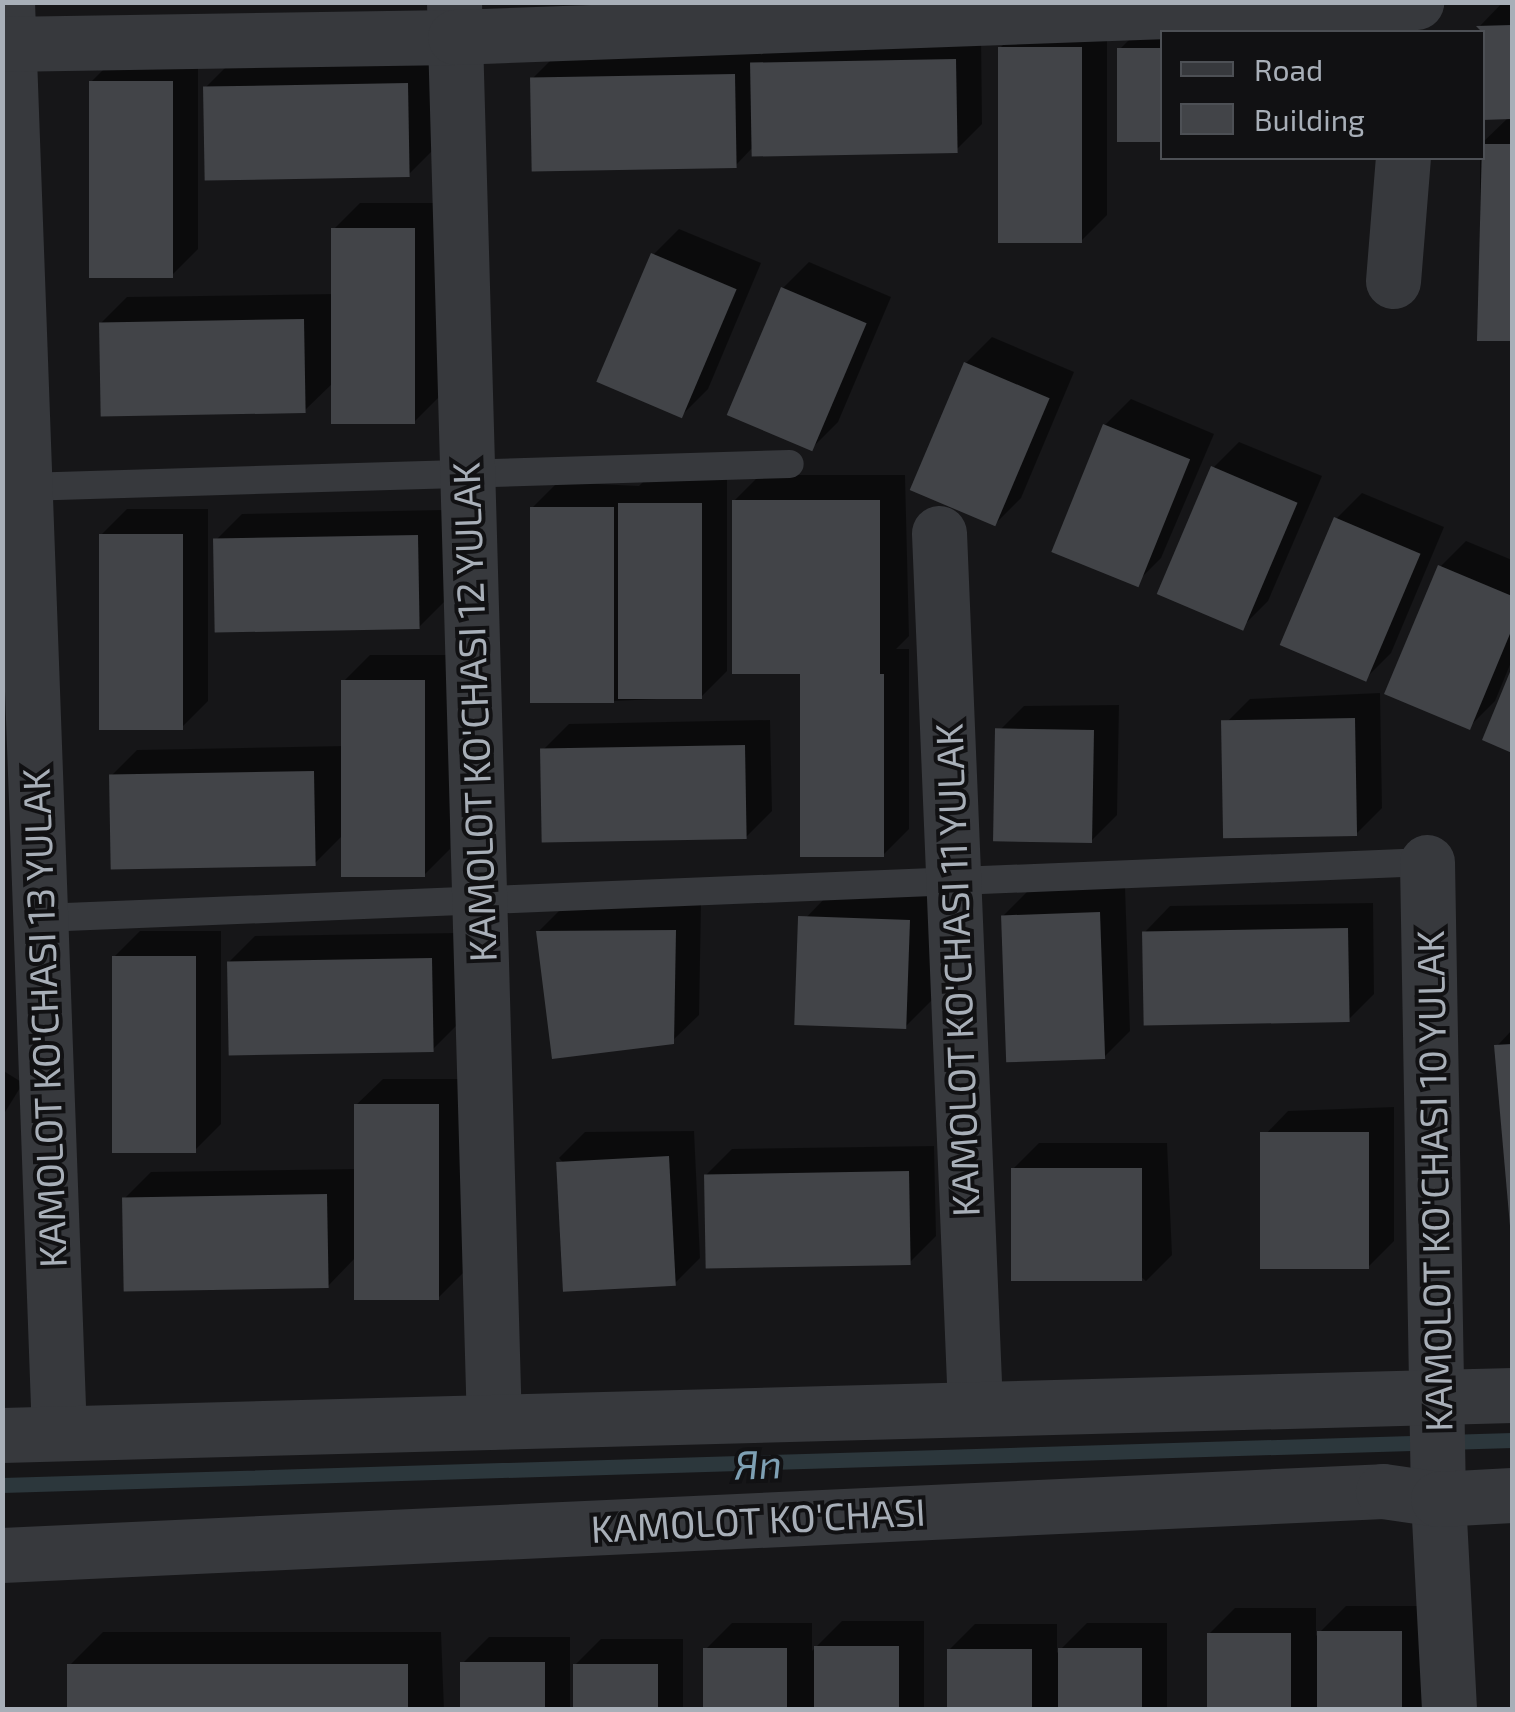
<!DOCTYPE html>
<meta charset="utf-8">
<style>
body{margin:0}
#map{position:relative;width:1515px;height:1712px;overflow:hidden;background:#161618;font-family:"Exo 2",sans-serif}
div>[style]{position:absolute}
.shadow>*{inset:0;background:#0007}
.stream>*{height:15px;margin:-7.5px;padding:0 7.5px;transform-origin:7.5px;border-radius:7.5px;background:#2c373c}
.building>*{inset:0;background:#424448;transform-origin:0 0}
.lane>*{height:28px;margin:-14px;padding:0 14px;transform-origin:14px;border-radius:14px;background:#37393d}
.street>*{height:55px;margin:-27.5px;padding:0 27.5px;transform-origin:27.5px;border-radius:27.5px;background:#37393d}
span{translate:-50% -50%;white-space:nowrap;text-align:center;line-height:1.15;-webkit-text-stroke:8px #111113;paint-order:stroke}
.street-label{font-size:38px;color:#a8afb8}
.water-label{font-size:40px;color:#7ea0b4;font-style:italic}
.frame{position:absolute;inset:0;border:5px solid #a8afb8;pointer-events:none}
.legend{position:absolute;left:1160px;top:30px;width:325px;height:130px;box-sizing:border-box;background:#111113;border:2px solid #4d5055;margin:0;padding:12px 18px;list-style:none;font-size:30px;color:#a8afb8}
.legend li{display:flex;align-items:center;gap:20px;height:50px}
.legend b{width:50px;border:2px solid #4d5055}
</style>
<div id="map">
<div class="shadow">
<div style="clip-path:polygon(1503px 2px,1512px 2px,1512px 339px,1480px 339px,1480px 158px,1482px 143px,1509px 117px,1479px 27px)"></div>
<div style="clip-path:polygon(1347px 21px,1347px 32px,1162px 32px,1162px 140px,1121px 140px,1119px 50px,1145px 24px)"></div>
<div style="clip-path:polygon(1026px 22px,1107px 22px,1107px 215px,1081px 241px,1000px 48px)"></div>
<div style="clip-path:polygon(981px 34px,982px 124px,956px 150px,754px 146px,736px 165px,533px 78px,559px 52px,760px 49px,761px 55px,779px 37px)"></div>
<div style="clip-path:polygon(117px 56px,198px 56px,198px 249px,172px 275px,91px 82px)"></div>
<div style="clip-path:polygon(433px 58px,435px 148px,409px 174px,206px 87px,232px 61px)"></div>
<div style="clip-path:polygon(360px 203px,440px 203px,440px 396px,414px 422px,334px 382px,305px 410px,101px 323px,127px 297px,334px 294px,334px 229px)"></div>
<div style="clip-path:polygon(679px 229px,761px 263px,708px 389px,682px 415px,653px 255px)"></div>
<div style="clip-path:polygon(809px 262px,891px 297px,838px 422px,812px 448px,783px 288px)"></div>
<div style="clip-path:polygon(992px 337px,1074px 372px,1021px 498px,995px 524px,966px 363px)"></div>
<div style="clip-path:polygon(1131px 399px,1214px 434px,1161px 558px,1135px 584px,1105px 425px)"></div>
<div style="clip-path:polygon(1239px 442px,1322px 476px,1268px 601px,1242px 627px,1213px 468px)"></div>
<div style="clip-path:polygon(760px 475px,905px 475px,909px 636px,896px 649px,909px 649px,909px 829px,883px 855px,802px 678px,814px 666px,734px 501px)"></div>
<div style="clip-path:polygon(647px 478px,727px 478px,727px 671px,701px 697px,613px 701px,532px 508px,558px 482px,639px 486px)"></div>
<div style="clip-path:polygon(1362px 493px,1444px 527px,1391px 653px,1365px 679px,1336px 519px)"></div>
<div style="clip-path:polygon(127px 509px,208px 509px,208px 701px,182px 727px,101px 535px)"></div>
<div style="clip-path:polygon(443px 510px,445px 601px,419px 627px,216px 540px,242px 514px)"></div>
<div style="clip-path:polygon(1466px 541px,1512px 560px,1512px 660px,1495px 701px,1469px 727px,1440px 567px)"></div>
<div style="clip-path:polygon(370px 655px,450px 655px,450px 849px,424px 875px,344px 834px,315px 863px,111px 776px,137px 750px,344px 746px,344px 681px)"></div>
<div style="clip-path:polygon(1380px 693px,1382px 808px,1356px 834px,1224px 725px,1250px 699px)"></div>
<div style="clip-path:polygon(1119px 705px,1117px 815px,1091px 841px,998px 732px,1024px 706px)"></div>
<div style="clip-path:polygon(770px 720px,772px 811px,746px 837px,543px 750px,569px 724px)"></div>
<div style="clip-path:polygon(1125px 887px,1130px 1031px,1104px 1057px,1003px 916px,1029px 890px)"></div>
<div style="clip-path:polygon(935px 895px,932px 1000px,906px 1026px,800px 924px,826px 897px)"></div>
<div style="clip-path:polygon(1373px 903px,1374px 994px,1348px 1020px,1144px 933px,1170px 906px)"></div>
<div style="clip-path:polygon(701px 905px,699px 1015px,672px 1041px,538px 932px,564px 906px)"></div>
<div style="clip-path:polygon(140px 931px,221px 931px,221px 1124px,195px 1150px,114px 957px)"></div>
<div style="clip-path:polygon(457px 933px,459px 1023px,433px 1049px,229px 962px,255px 936px)"></div>
<div style="clip-path:polygon(1512px 1030px,1512px 1228px,1497px 1046px)"></div>
<div style="clip-path:polygon(2px 1070px,23px 1083px,2px 1117px)"></div>
<div style="clip-path:polygon(383px 1079px,464px 1079px,464px 1272px,438px 1298px,356px 1257px,328px 1286px,125px 1198px,151px 1172px,356px 1169px,356px 1105px)"></div>
<div style="clip-path:polygon(1394px 1107px,1394px 1241px,1368px 1267px,1262px 1138px,1288px 1111px)"></div>
<div style="clip-path:polygon(694px 1131px,700px 1258px,674px 1284px,559px 1158px,585px 1132px)"></div>
<div style="clip-path:polygon(1039px 1143px,1167px 1143px,1172px 1255px,1146px 1281px,1013px 1169px)"></div>
<div style="clip-path:polygon(934px 1146px,936px 1236px,910px 1262px,706px 1175px,732px 1149px)"></div>
<div style="clip-path:polygon(1346px 1606px,1427px 1606px,1427px 1710px,1209px 1710px,1209px 1634px,1235px 1608px,1316px 1608px,1316px 1636px)"></div>
<div style="clip-path:polygon(842px 1621px,924px 1621px,924px 1710px,706px 1710px,706px 1649px,732px 1623px,812px 1623px,812px 1651px)"></div>
<div style="clip-path:polygon(1087px 1623px,1167px 1623px,1167px 1710px,949px 1710px,949px 1650px,975px 1624px,1057px 1624px,1057px 1653px)"></div>
<div style="clip-path:polygon(103px 1632px,441px 1632px,444px 1710px,72px 1710px,70px 1665px)"></div>
<div style="clip-path:polygon(489px 1637px,570px 1637px,570px 1710px,463px 1710px,463px 1663px)"></div>
<div style="clip-path:polygon(601px 1639px,683px 1639px,683px 1710px,575px 1710px,575px 1665px)"></div>
</div>
<div class="stream">
<div style="left:2px;top:1485px;width:1511px;rotate:-1.71deg"></div>
</div>
<div class="building">
<div style="clip-path:polygon(1512px 25px,1512px 119px,1482px 120px,1482px 32px,1476px 26px)"></div>
<div style="left:998px;top:47px;width:84px;height:196px"></div>
<div style="left:1162px;top:48px;width:94px;height:45px;rotate:90deg"></div>
<div style="left:956px;top:59px;width:94px;height:206px;rotate:89deg"></div>
<div style="left:735px;top:74px;width:94px;height:205px;rotate:89deg"></div>
<div style="left:89px;top:81px;width:84px;height:197px"></div>
<div style="left:408px;top:83px;width:94px;height:205px;rotate:89deg"></div>
<div style="clip-path:polygon(1482px 144px,1512px 144px,1512px 341px,1477px 341px)"></div>
<div style="left:331px;top:228px;width:84px;height:196px"></div>
<div style="left:651px;top:253px;width:93px;height:140px;rotate:23deg"></div>
<div style="left:781px;top:287px;width:93px;height:139px;rotate:23deg"></div>
<div style="left:304px;top:319px;width:94px;height:205px;rotate:89deg"></div>
<div style="left:964px;top:362px;width:93px;height:139px;rotate:23deg"></div>
<div style="left:1103px;top:424px;width:94px;height:138px;rotate:22deg"></div>
<div style="left:1211px;top:466px;width:94px;height:139px;rotate:23deg"></div>
<div style="left:732px;top:500px;width:148px;height:174px"></div>
<div style="left:618px;top:503px;width:84px;height:196px"></div>
<div style="left:530px;top:507px;width:84px;height:196px"></div>
<div style="left:1334px;top:517px;width:94px;height:139px;rotate:23deg"></div>
<div style="left:99px;top:534px;width:84px;height:196px"></div>
<div style="left:418px;top:535px;width:94px;height:205px;rotate:89deg"></div>
<div style="clip-path:polygon(1438px 565px,1512px 596px,1512px 629px,1470px 730px,1384px 694px)"></div>
<div style="clip-path:polygon(1512px 667px,1512px 753px,1482px 740px)"></div>
<div style="left:884px;top:674px;width:183px;height:84px;rotate:90deg"></div>
<div style="left:341px;top:680px;width:84px;height:197px"></div>
<div style="left:1355px;top:718px;width:118px;height:134px;rotate:89deg"></div>
<div style="left:1094px;top:730px;width:113px;height:99px;rotate:91deg"></div>
<div style="left:745px;top:745px;width:94px;height:205px;rotate:89deg"></div>
<div style="left:314px;top:771px;width:95px;height:205px;rotate:89deg"></div>
<div style="left:1100px;top:912px;width:147px;height:99px;rotate:88deg"></div>
<div style="left:910px;top:920px;width:109px;height:112px;rotate:92deg"></div>
<div style="left:1348px;top:928px;width:94px;height:206px;rotate:89deg"></div>
<div style="clip-path:polygon(676px 930px,674px 1044px,552px 1059px,536px 931px)"></div>
<div style="left:112px;top:956px;width:84px;height:197px"></div>
<div style="left:432px;top:958px;width:94px;height:205px;rotate:89deg"></div>
<div style="clip-path:polygon(1512px 1044px,1512px 1225px,1510px 1226px,1494px 1045px)"></div>
<div style="left:354px;top:1104px;width:85px;height:196px"></div>
<div style="left:1369px;top:1132px;width:137px;height:109px;rotate:90deg"></div>
<div style="left:669px;top:1156px;width:130px;height:113px;rotate:87deg"></div>
<div style="left:1011px;top:1168px;width:131px;height:113px"></div>
<div style="left:909px;top:1171px;width:94px;height:205px;rotate:89deg"></div>
<div style="left:327px;top:1194px;width:94px;height:205px;rotate:89deg"></div>
<div style="left:1317px;top:1631px;width:85px;height:79px"></div>
<div style="left:1207px;top:1633px;width:84px;height:77px"></div>
<div style="left:814px;top:1646px;width:85px;height:64px"></div>
<div style="left:703px;top:1648px;width:84px;height:62px"></div>
<div style="left:1058px;top:1648px;width:84px;height:62px"></div>
<div style="left:947px;top:1649px;width:85px;height:61px"></div>
<div style="left:460px;top:1662px;width:85px;height:48px"></div>
<div style="left:67px;top:1664px;width:341px;height:46px"></div>
<div style="left:573px;top:1664px;width:85px;height:46px"></div>
</div>
<div class="lane">
<div style="left:24px;top:487px;width:766px;rotate:-1.72deg"></div>
<div style="left:41px;top:918px;width:1387px;rotate:-2.31deg"></div>
</div>
<div class="street">
<div style="left:7px;top:2px;width:1432px;rotate:87.92deg"></div>
<div style="left:454px;top:2px;width:1420px;rotate:88.39deg"></div>
<div style="left:2px;top:44px;width:453px;rotate:-0.9deg"></div>
<div style="left:455px;top:37px;width:962px;rotate:-2.09deg"></div>
<div style="left:1393px;top:281px;width:123px;rotate:-85.4deg"></div>
<div style="left:939px;top:533px;width:875px;rotate:87.64deg"></div>
<div style="left:1427px;top:862px;width:637px;rotate:89.01deg"></div>
<div style="left:1438px;top:1499px;width:211px;rotate:87deg"></div>
<div style="left:2px;top:1435px;width:1511px;rotate:-1.52deg"></div>
<div style="left:2px;top:1555px;width:1382px;rotate:-2.65deg"></div>
<div style="left:1383px;top:1491px;width:56px;rotate:8.3deg"></div>
<div style="left:1438px;top:1499px;width:74px;rotate:-3.1deg"></div>
</div>
<div class="street-label">
<span style="left:474px;top:712px;rotate:-92deg">KAMOLOT KO'CHASI 12 YULAK</span>
<span style="left:957px;top:970px;rotate:-92deg">KAMOLOT KO'CHASI 11 YULAK</span>
<span style="left:44px;top:1018px;rotate:-92deg">KAMOLOT KO'CHASI 13 YULAK</span>
<span style="left:1434px;top:1181px;rotate:-91deg">KAMOLOT KO'CHASI 10 YULAK</span>
<span style="left:758px;top:1520px;rotate:-3deg">KAMOLOT KO'CHASI</span>
</div>
<div class="water-label">
<span style="left:758px;top:1463px;rotate:-2deg">Яп</span>
</div>
<div class="frame"></div>
<ul class="legend">
<li><b style="height:12px;background:#37393d"></b>Road</li>
<li><b style="height:28px;background:#424448"></b>Building</li>
</ul>
</div>
